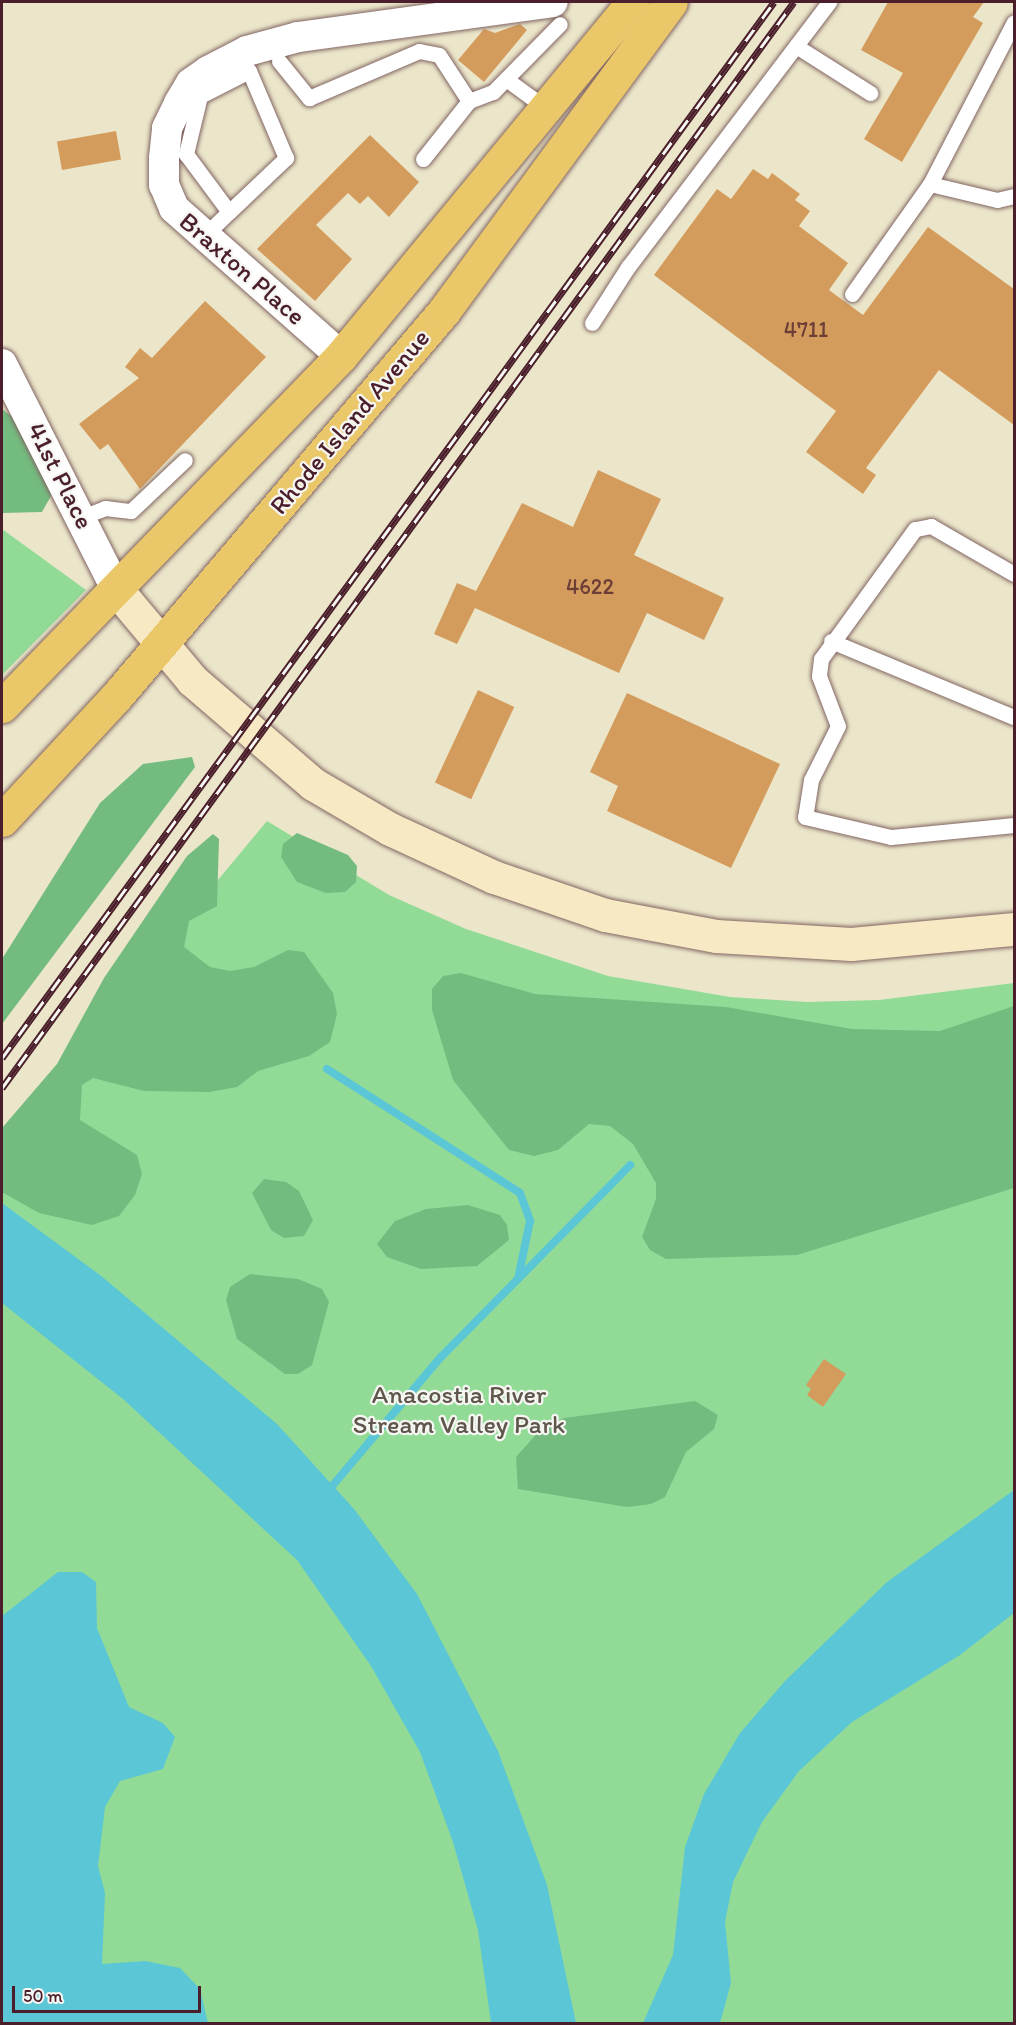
<!DOCTYPE html>
<style>
body{margin:0}
#map{position:relative;width:1016px;height:2025px;overflow:hidden;background:#ebe6ca;font-family:Itim,sans-serif}
div>[style]{position:absolute}
.green>*{inset:0;background:#91db97}
.forest>*{inset:0;background:#74bb80}
.water>*{inset:0;background:#5bc6d5}
.stream>*{height:8px;margin:-4px;padding:0 4px;transform-origin:4px;border-radius:4px;background:#5bc6d5}
.building>*{inset:0;background:#d49c5c;transform-origin:0 0}
.roads{filter:drop-shadow(0 0 2px #826563) drop-shadow(0 0 2px #826563)}
.lane>*{height:15px;margin:-7.5px;padding:0 7.5px;transform-origin:7.5px;border-radius:7.5px;background:#fff}
.street>*{height:30px;margin:-15px;padding:0 15px;transform-origin:15px;border-radius:15px;background:#fff}
.secondary>*{height:33px;margin:-16.5px;padding:0 16.5px;transform-origin:16.5px;border-radius:16.5px;background:#f7e9c3}
.primary>*{height:33px;margin:-16.5px;padding:0 16.5px;transform-origin:16.5px;border-radius:16.5px;background:#eac769}
.rail>*{height:7px;margin-top:-3.5px;transform-origin:0;background:repeating-linear-gradient(90deg,#f6f6f2 0 14px,#4a1f2b 0 28px);box-sizing:border-box;border-block:2px solid #4a1f2b}
span{translate:-50% -50%;white-space:nowrap;text-align:center;line-height:1.15;-webkit-text-stroke:4.5px #f6f6f2;paint-order:stroke}
.number-label{font-size:22px;color:#6c3e37}
.number-label span{-webkit-text-stroke-width:0}
.street-label{font-size:26px;color:#4a1f2b}
.park-label{font-size:26px;color:#5f574b}
.frame{position:absolute;inset:0;border:3px solid #4a1f2b;pointer-events:none}
.scale{position:absolute;left:12px;top:1986px;width:189px;height:27px;box-sizing:border-box;border:3px solid #4a1f2b;border-top:0;padding-left:8px;font-size:18px;line-height:21px;white-space:nowrap;color:#4a1f2b;-webkit-text-stroke:4px #f6f6f2;paint-order:stroke}
</style>
<div id="map">
<div class="green">
<div style="clip-path:polygon(2px 529px,86px 590px,2px 675px)"></div>
<div style="clip-path:polygon(267px 821px,389px 895px,466px 929px,608px 976px,730px 997px,807px 1002px,879px 1000px,1014px 983px,1014px 2023px,2px 2024px,2px 1139px)"></div>
</div>
<div class="forest">
<div style="clip-path:polygon(2px 409px,15px 419px,48px 480px,51px 496px,42px 512px,2px 513px)"></div>
<div style="clip-path:polygon(192px 757px,195px 767px,2px 1024px,2px 959px,100px 803px,143px 764px)"></div>
<div style="clip-path:polygon(297px 833px,348px 855px,357px 866px,356px 882px,345px 892px,326px 893px,297px 882px,281px 857px,283px 844px)"></div>
<div style="clip-path:polygon(213px 834px,219px 839px,217px 906px,189px 921px,184px 947px,210px 967px,230px 971px,254px 967px,288px 950px,304px 952px,333px 993px,337px 1014px,330px 1042px,309px 1056px,258px 1071px,237px 1087px,209px 1092px,144px 1091px,93px 1078px,82px 1085px,80px 1120px,137px 1155px,142px 1174px,135px 1195px,119px 1216px,92px 1225px,39px 1213px,2px 1192px,2px 1128px,57px 1064px,104px 978px,187px 856px)"></div>
<div style="clip-path:polygon(461px 973px,535px 994px,726px 1007px,852px 1029px,940px 1031px,1014px 1006px,1014px 1188px,797px 1255px,666px 1259px,650px 1250px,642px 1237px,656px 1199px,656px 1183px,633px 1144px,610px 1126px,589px 1124px,558px 1150px,534px 1156px,509px 1150px,453px 1080px,432px 1010px,432px 989px,443px 976px)"></div>
<div style="clip-path:polygon(264px 1179px,286px 1182px,299px 1191px,313px 1220px,304px 1236px,284px 1238px,271px 1230px,252px 1193px)"></div>
<div style="clip-path:polygon(468px 1205px,500px 1215px,507px 1225px,509px 1240px,477px 1266px,421px 1269px,387px 1257px,377px 1244px,395px 1221px,426px 1209px)"></div>
<div style="clip-path:polygon(250px 1274px,298px 1279px,322px 1289px,329px 1302px,312px 1365px,298px 1374px,285px 1374px,237px 1339px,226px 1300px,230px 1287px)"></div>
<div style="clip-path:polygon(695px 1401px,718px 1415px,714px 1429px,686px 1452px,665px 1497px,651px 1504px,627px 1507px,518px 1489px,516px 1457px,541px 1429px,564px 1418px)"></div>
</div>
<div class="water">
<div style="clip-path:polygon(2px 1203px,100px 1275px,277px 1424px,354px 1509px,417px 1594px,498px 1751px,547px 1885px,576px 2023px,491px 2023px,478px 1930px,453px 1842px,420px 1752px,371px 1666px,297px 1560px,123px 1399px,2px 1303px)"></div>
<div style="clip-path:polygon(1014px 1490px,1014px 1613px,960px 1655px,852px 1722px,799px 1771px,762px 1822px,733px 1882px,725px 1922px,731px 1983px,720px 2023px,643px 2023px,673px 1955px,685px 1847px,704px 1794px,740px 1733px,785px 1681px,887px 1582px)"></div>
<div style="clip-path:polygon(58px 1572px,82px 1572px,96px 1582px,97px 1628px,129px 1707px,163px 1723px,175px 1737px,163px 1769px,120px 1781px,105px 1807px,98px 1866px,105px 1893px,102px 1964px,145px 1961px,180px 1968px,200px 1989px,208px 2023px,2px 2023px,2px 1616px)"></div>
</div>
<div class="stream">
<div style="left:327px;top:1069px;width:229px;rotate:32.7deg"></div>
<div style="left:520px;top:1193px;width:30px;rotate:70deg"></div>
<div style="left:530px;top:1221px;width:59px;rotate:101.7deg"></div>
<div style="left:328px;top:1491px;width:174px;rotate:-49.9deg"></div>
<div style="left:440px;top:1358px;width:271px;rotate:-45.4deg"></div>
</div>
<div class="building">
<div style="clip-path:polygon(888px 2px,984px 2px,973px 17px,983px 23px,902px 162px,864px 139px,903px 73px,861px 50px)"></div>
<div style="clip-path:polygon(520px 24px,527px 30px,484px 82px,458px 60px,484px 29px,495px 33px)"></div>
<div style="left:116px;top:131px;width:29px;height:60px;rotate:80deg"></div>
<div style="clip-path:polygon(370px 135px,419px 182px,389px 217px,368px 196px,360px 204px,348px 193px,316px 225px,352px 259px,315px 301px,257px 249px)"></div>
<div style="clip-path:polygon(753px 169px,768px 179px,772px 173px,800px 194px,795px 200px,810px 211px,799px 226px,848px 263px,829px 290px,863px 315px,928px 227px,1014px 289px,1014px 425px,939px 370px,866px 468px,876px 475px,863px 494px,806px 452px,836px 411px,654px 275px,717px 189px,731px 199px)"></div>
<div style="clip-path:polygon(205px 301px,266px 357px,140px 489px,108px 444px,100px 450px,79px 424px,139px 378px,125px 367px,140px 348px,152px 358px)"></div>
<div style="clip-path:polygon(598px 470px,661px 499px,634px 555px,724px 598px,704px 640px,647px 613px,619px 673px,475px 608px,457px 644px,434px 634px,457px 583px,476px 591px,522px 503px,573px 527px)"></div>
<div style="left:478px;top:690px;width:40px;height:102px;rotate:25deg"></div>
<div style="clip-path:polygon(627px 693px,780px 764px,731px 868px,607px 811px,618px 786px,590px 772px)"></div>
<div style="clip-path:polygon(824px 1359px,846px 1374px,823px 1407px,807px 1395px,811px 1389px,806px 1385px)"></div>
</div>
<div class="roads">
<div class="lane">
<div style="left:796px;top:46px;width:88px;rotate:32.4deg"></div>
<div style="left:279px;top:61px;width:48px;rotate:51deg"></div>
<div style="left:309px;top:98px;width:120px;rotate:-23.1deg"></div>
<div style="left:419px;top:51px;width:20px;rotate:11deg"></div>
<div style="left:439px;top:55px;width:55px;rotate:56.9deg"></div>
<div style="left:506px;top:79px;width:51px;rotate:36.2deg"></div>
<div style="left:423px;top:159px;width:74px;rotate:-51.6deg"></div>
<div style="left:469px;top:101px;width:26px;rotate:-21deg"></div>
<div style="left:493px;top:92px;width:95px;rotate:-45.4deg"></div>
<div style="left:930px;top:184px;width:182px;rotate:-62.6deg"></div>
<div style="left:204px;top:236px;width:35px;rotate:-44deg"></div>
<div style="left:229px;top:212px;width:79px;rotate:-43.5deg"></div>
<div style="left:286px;top:158px;width:95px;rotate:-113deg"></div>
<div style="left:249px;top:71px;width:55px;rotate:153deg"></div>
<div style="left:200px;top:96px;width:60px;rotate:103.6deg"></div>
<div style="left:186px;top:154px;width:72px;rotate:53.4deg"></div>
<div style="left:852px;top:294px;width:135px;rotate:-54.7deg"></div>
<div style="left:930px;top:184px;width:69px;rotate:13.4deg"></div>
<div style="left:997px;top:200px;width:17px;rotate:-13deg"></div>
<div style="left:592px;top:323px;width:67px;rotate:-57.3deg"></div>
<div style="left:628px;top:267px;width:333px;rotate:-52.8deg"></div>
<div style="left:82px;top:517px;width:25px;rotate:-21deg"></div>
<div style="left:105px;top:508px;width:26px;rotate:7deg"></div>
<div style="left:131px;top:511px;width:74px;rotate:-43.4deg"></div>
<div style="left:1014px;top:574px;width:96px;rotate:-150deg"></div>
<div style="left:931px;top:526px;width:16px;rotate:169deg"></div>
<div style="left:915px;top:529px;width:160px;rotate:125.9deg"></div>
<div style="left:821px;top:659px;width:17px;rotate:97deg"></div>
<div style="left:819px;top:676px;width:53px;rotate:69.2deg"></div>
<div style="left:838px;top:726px;width:60px;rotate:116.6deg"></div>
<div style="left:811px;top:780px;width:37px;rotate:99deg"></div>
<div style="left:805px;top:817px;width:88px;rotate:13.1deg"></div>
<div style="left:891px;top:837px;width:124px;rotate:-5.6deg"></div>
<div style="left:831px;top:641px;width:198px;rotate:22.6deg"></div>
</div>
<div class="street">
<div style="left:341px;top:356px;width:223px;rotate:-138.5deg"></div>
<div style="left:174px;top:208px;width:25px;rotate:-113deg"></div>
<div style="left:164px;top:185px;width:27px;rotate:-90deg"></div>
<div style="left:164px;top:158px;width:30px;rotate:-84deg"></div>
<div style="left:167px;top:128px;width:28px;rotate:-64deg"></div>
<div style="left:179px;top:103px;width:23px;rotate:-59deg"></div>
<div style="left:191px;top:83px;width:21px;rotate:-35deg"></div>
<div style="left:208px;top:71px;width:44px;rotate:-27.1deg"></div>
<div style="left:247px;top:51px;width:53px;rotate:-15.4deg"></div>
<div style="left:298px;top:37px;width:257px;rotate:-7.8deg"></div>
<div style="left:2px;top:364px;width:252px;rotate:63.1deg"></div>
</div>
<div class="secondary">
<div style="left:116px;top:589px;width:119px;rotate:50.1deg"></div>
<div style="left:192px;top:680px;width:160px;rotate:40.7deg"></div>
<div style="left:313px;top:784px;width:89px;rotate:30.3deg"></div>
<div style="left:390px;top:829px;width:115px;rotate:24.8deg"></div>
<div style="left:494px;top:877px;width:117px;rotate:18.9deg"></div>
<div style="left:605px;top:915px;width:113px;rotate:10.7deg"></div>
<div style="left:716px;top:936px;width:135px;rotate:3.4deg"></div>
<div style="left:851px;top:944px;width:164px;rotate:-5.3deg"></div>
</div>
<div class="primary">
<div style="left:2px;top:706px;width:487px;rotate:-45.9deg"></div>
<div style="left:341px;top:356px;width:459px;rotate:-50.5deg"></div>
<div style="left:2px;top:820px;width:168px;rotate:-47.2deg"></div>
<div style="left:116px;top:697px;width:507px;rotate:-49.64deg"></div>
<div style="left:444px;top:311px;width:383px;rotate:-53.7deg"></div>
</div>
</div>
<div class="rail">
<div style="left:2px;top:1058px;width:1308px;rotate:-53.83deg"></div>
<div style="left:2px;top:1088px;width:1344px;rotate:-53.9deg"></div>
</div>
<div class="number-label">
<span style="left:806px;top:330px">4711</span>
<span style="left:590px;top:587px">4622</span>
</div>
<div class="street-label">
<span style="left:242px;top:269px;rotate:41deg">Braxton Place</span>
<span style="left:350px;top:422px;rotate:-50deg">Rhode Island Avenue</span>
<span style="left:60px;top:476px;rotate:63deg">41st Place</span>
</div>
<div class="park-label">
<span style="left:459px;top:1410px">Anacostia River<br>Stream Valley Park</span>
</div>
<div class="frame"></div>
<div class="scale">50 m</div>
</div>
